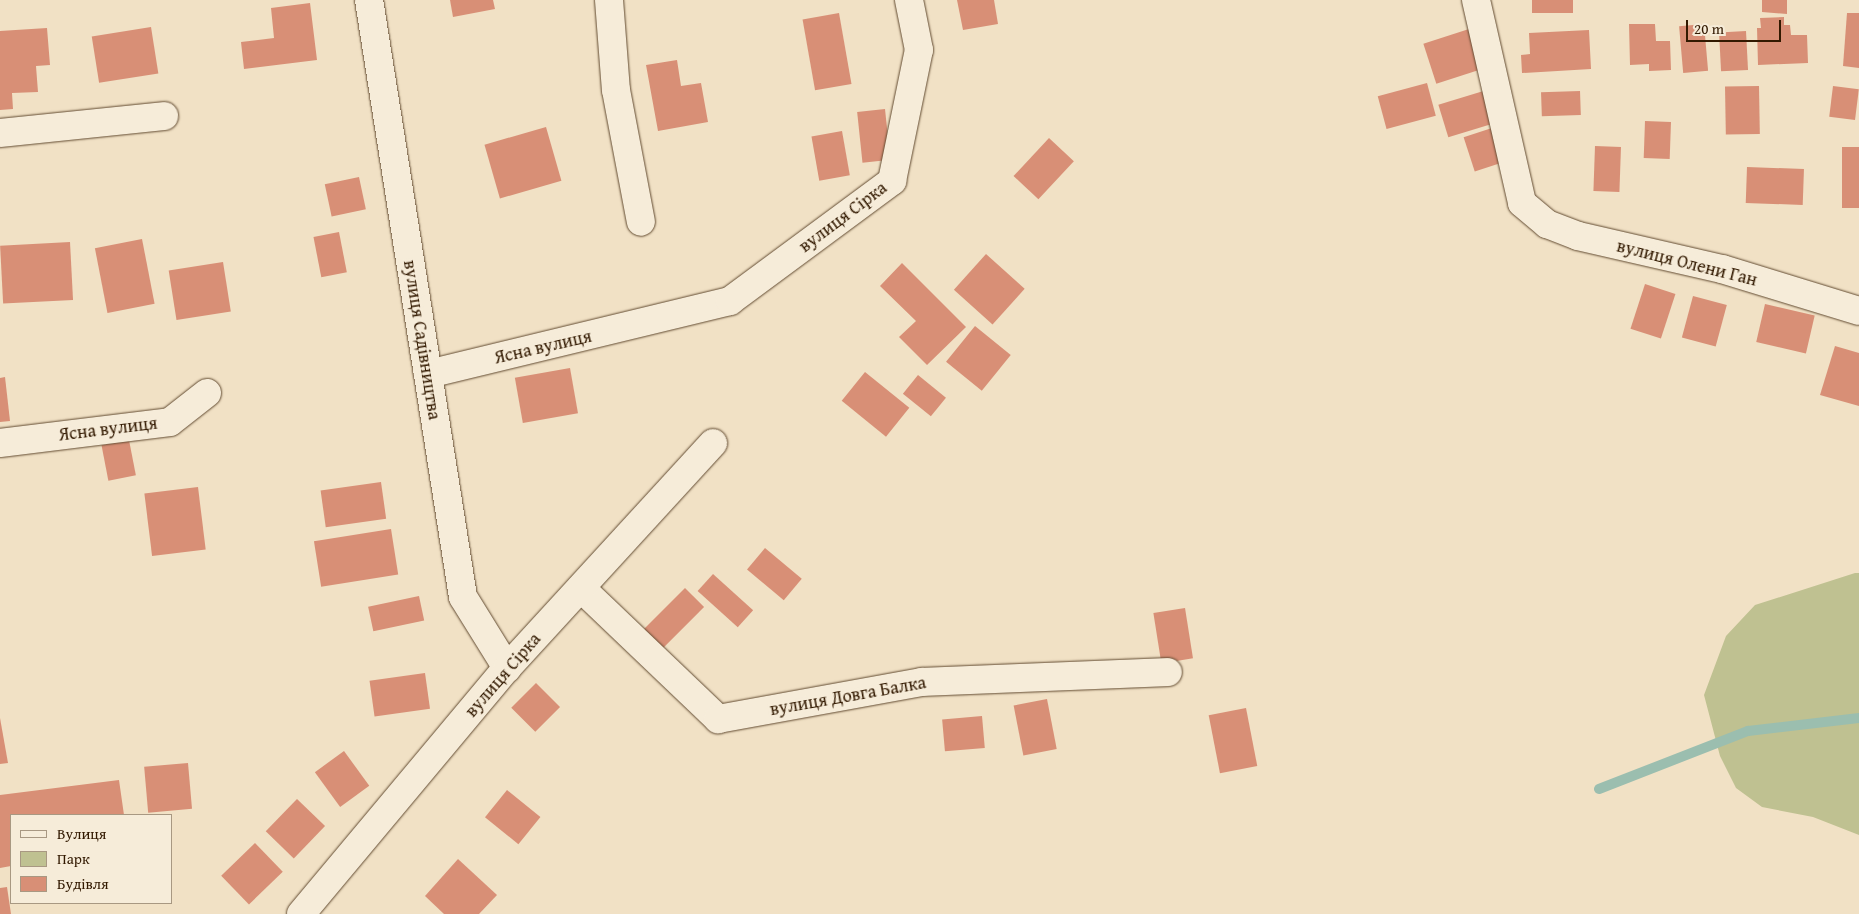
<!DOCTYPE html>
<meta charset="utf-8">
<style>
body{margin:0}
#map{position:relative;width:1859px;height:914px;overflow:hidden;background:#f1e1c5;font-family:"Gentium Book Plus",serif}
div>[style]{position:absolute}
.green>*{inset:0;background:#bfc191}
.stream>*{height:10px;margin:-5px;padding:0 5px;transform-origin:5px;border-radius:5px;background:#9bbeaf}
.building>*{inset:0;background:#d88f76;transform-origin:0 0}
.roads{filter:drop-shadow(0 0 1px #624b31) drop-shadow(0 0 1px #624b31)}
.minor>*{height:28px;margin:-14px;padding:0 14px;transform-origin:14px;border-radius:14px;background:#f6ecd9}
span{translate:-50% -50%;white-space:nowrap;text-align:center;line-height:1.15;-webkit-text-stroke:4.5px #f6ecd9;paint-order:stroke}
.street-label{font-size:18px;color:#321900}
.legend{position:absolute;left:10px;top:814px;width:162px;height:90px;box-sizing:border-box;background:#f6ecd9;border:1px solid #a89882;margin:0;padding:6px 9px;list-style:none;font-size:15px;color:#321900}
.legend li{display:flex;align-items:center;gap:10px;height:25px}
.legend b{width:25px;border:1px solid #a89882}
.scale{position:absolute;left:1686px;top:20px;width:95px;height:22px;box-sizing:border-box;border:2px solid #321900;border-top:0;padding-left:6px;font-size:15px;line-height:18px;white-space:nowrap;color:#321900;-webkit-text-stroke:4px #f6ecd9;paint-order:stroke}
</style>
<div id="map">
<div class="green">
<div style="clip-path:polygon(1855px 573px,1859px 573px,1859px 835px,1813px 817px,1762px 807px,1736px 788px,1720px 756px,1704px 695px,1726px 636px,1755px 605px)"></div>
</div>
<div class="stream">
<div style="left:1599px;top:789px;width:160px;rotate:-21.3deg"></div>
<div style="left:1748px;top:731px;width:112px;rotate:-6.7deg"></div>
</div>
<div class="building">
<div style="clip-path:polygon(450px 0,493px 0,495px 9px,453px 17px)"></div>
<div style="clip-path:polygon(957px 0,994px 0,998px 24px,963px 30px)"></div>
<div style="left:1532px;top:0;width:41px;height:13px"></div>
<div style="clip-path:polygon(1762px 0,1787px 0,1787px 14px,1762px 12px)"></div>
<div style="clip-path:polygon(310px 3px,317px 60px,244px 69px,241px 42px,274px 38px,271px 8px)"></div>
<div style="left:839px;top:13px;width:72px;height:37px;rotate:80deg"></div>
<div style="clip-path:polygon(1847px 13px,1859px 13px,1859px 68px,1843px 66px)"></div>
<div style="clip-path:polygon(1784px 17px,1784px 25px,1790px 25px,1791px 35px,1807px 35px,1808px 63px,1758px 65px,1757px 28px,1761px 28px,1760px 18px)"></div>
<div style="clip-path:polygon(1629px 24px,1655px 24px,1656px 41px,1670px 41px,1671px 70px,1649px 71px,1649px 64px,1630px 65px)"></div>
<div style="left:1704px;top:24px;width:47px;height:25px;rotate:85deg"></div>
<div style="left:151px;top:27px;width:47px;height:60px;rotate:81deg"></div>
<div style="clip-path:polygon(47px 28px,50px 65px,36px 66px,38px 92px,12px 93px,13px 109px,0 110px,0 31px)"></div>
<div style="left:1469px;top:29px;width:42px;height:48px;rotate:72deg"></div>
<div style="clip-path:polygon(1589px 30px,1591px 69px,1522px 73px,1521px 55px,1530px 54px,1529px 33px)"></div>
<div style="left:1746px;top:31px;width:39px;height:27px;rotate:87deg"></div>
<div style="clip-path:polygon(677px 60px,681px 86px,701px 83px,708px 122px,658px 131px,646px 65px)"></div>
<div style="left:1427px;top:83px;width:34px;height:51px;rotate:75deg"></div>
<div style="left:1759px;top:86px;width:48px;height:34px;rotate:89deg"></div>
<div style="left:1833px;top:86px;width:26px;height:31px;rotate:7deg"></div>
<div style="left:1490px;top:89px;width:34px;height:54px;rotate:73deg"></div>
<div style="left:1580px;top:91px;width:24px;height:39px;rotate:88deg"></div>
<div style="left:885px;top:109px;width:51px;height:28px;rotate:84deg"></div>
<div style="left:1645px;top:121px;width:26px;height:37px;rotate:2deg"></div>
<div style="left:546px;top:127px;width:56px;height:64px;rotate:74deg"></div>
<div style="left:1495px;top:127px;width:36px;height:33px;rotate:72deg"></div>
<div style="left:842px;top:131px;width:45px;height:31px;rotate:80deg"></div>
<div style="left:1049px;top:138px;width:34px;height:52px;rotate:43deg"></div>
<div style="left:1595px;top:146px;width:26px;height:45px;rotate:2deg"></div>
<div style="left:1842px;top:147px;width:17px;height:61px"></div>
<div style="left:1747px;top:167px;width:57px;height:36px;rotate:2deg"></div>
<div style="left:359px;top:177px;width:33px;height:35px;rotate:78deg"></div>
<div style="left:339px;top:232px;width:41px;height:26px;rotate:79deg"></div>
<div style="left:142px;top:239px;width:66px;height:48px;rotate:79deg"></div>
<div style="left:70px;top:242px;width:58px;height:70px;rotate:87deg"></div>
<div style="left:986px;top:254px;width:52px;height:48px;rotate:42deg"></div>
<div style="left:223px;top:262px;width:50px;height:55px;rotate:81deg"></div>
<div style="clip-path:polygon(902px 263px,966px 327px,927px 365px,899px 337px,916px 321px,880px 286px)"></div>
<div style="left:1645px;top:284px;width:32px;height:47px;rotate:18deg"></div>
<div style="left:1693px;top:296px;width:35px;height:43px;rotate:15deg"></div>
<div style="left:1765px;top:304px;width:51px;height:39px;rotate:13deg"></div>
<div style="left:975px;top:326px;width:46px;height:46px;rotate:39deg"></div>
<div style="clip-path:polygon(1835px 346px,1859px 353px,1859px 406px,1820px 395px)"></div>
<div style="left:570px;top:368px;width:46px;height:56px;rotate:80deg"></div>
<div style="left:865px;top:372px;width:57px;height:37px;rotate:39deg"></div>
<div style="left:918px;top:375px;width:36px;height:24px;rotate:39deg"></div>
<div style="clip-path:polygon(5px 377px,10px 421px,0 422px,0 378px)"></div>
<div style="left:129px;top:440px;width:36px;height:28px;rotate:79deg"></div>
<div style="left:381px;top:482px;width:37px;height:61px;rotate:82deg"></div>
<div style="left:198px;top:487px;width:63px;height:54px;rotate:83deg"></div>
<div style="left:391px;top:529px;width:46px;height:78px;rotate:81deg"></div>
<div style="left:765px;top:548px;width:48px;height:28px;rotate:40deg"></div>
<div style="left:713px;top:574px;width:54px;height:23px;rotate:42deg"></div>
<div style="left:685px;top:588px;width:27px;height:59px;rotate:45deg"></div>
<div style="left:419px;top:596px;width:25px;height:52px;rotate:78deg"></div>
<div style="left:1185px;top:608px;width:51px;height:32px;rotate:81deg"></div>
<div style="left:425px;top:673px;width:36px;height:56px;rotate:82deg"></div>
<div style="left:536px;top:683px;width:34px;height:35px;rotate:45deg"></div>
<div style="left:1047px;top:699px;width:51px;height:34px;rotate:79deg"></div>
<div style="left:1246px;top:708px;width:59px;height:38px;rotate:79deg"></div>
<div style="left:982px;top:716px;width:32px;height:40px;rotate:85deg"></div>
<div style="clip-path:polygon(0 718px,8px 763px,0 764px)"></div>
<div style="left:344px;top:751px;width:43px;height:36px;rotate:54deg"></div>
<div style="left:188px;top:763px;width:46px;height:44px;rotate:85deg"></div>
<div style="clip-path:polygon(119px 780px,124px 815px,11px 815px,11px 866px,0 868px,0 795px)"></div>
<div style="left:507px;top:790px;width:43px;height:35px;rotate:39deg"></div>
<div style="left:297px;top:799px;width:39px;height:45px;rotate:44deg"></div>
<div style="left:255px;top:843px;width:40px;height:47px;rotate:46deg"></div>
<div style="clip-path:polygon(458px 859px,497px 895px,479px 914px,444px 914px,425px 896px)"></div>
<div style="clip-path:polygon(7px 887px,11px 914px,0 914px,0 888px)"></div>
</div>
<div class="roads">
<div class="minor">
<div style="left:369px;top:0;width:604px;rotate:81.05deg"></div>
<div style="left:463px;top:597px;width:84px;rotate:58.2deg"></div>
<div style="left:609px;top:0;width:90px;rotate:85.6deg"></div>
<div style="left:616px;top:90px;width:134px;rotate:79.3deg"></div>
<div style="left:1476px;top:0;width:208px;rotate:77.2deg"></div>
<div style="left:1522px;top:203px;width:33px;rotate:40deg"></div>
<div style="left:1547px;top:224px;width:33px;rotate:21deg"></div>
<div style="left:1578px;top:236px;width:148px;rotate:12.9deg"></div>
<div style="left:1722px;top:269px;width:143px;rotate:17deg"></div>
<div style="left:0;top:133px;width:165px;rotate:-5.9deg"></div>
<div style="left:428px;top:374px;width:311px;rotate:-13.6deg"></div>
<div style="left:730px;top:301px;width:202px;rotate:-36.5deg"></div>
<div style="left:892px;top:181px;width:134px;rotate:-78.4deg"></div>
<div style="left:919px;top:50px;width:51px;rotate:-101.3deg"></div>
<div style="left:0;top:443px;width:171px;rotate:-7deg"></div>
<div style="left:170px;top:422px;width:47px;rotate:-38.1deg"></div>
<div style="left:581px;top:588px;width:190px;rotate:43.7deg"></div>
<div style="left:718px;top:719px;width:207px;rotate:-10.3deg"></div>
<div style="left:922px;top:682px;width:246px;rotate:-2.3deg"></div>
<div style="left:301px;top:914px;width:321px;rotate:-50.1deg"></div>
<div style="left:507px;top:668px;width:305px;rotate:-47.5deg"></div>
</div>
</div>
<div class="street-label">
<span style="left:843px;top:217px;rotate:-37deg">вулиця Сірка</span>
<span style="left:1687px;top:263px;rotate:14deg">вулиця Олени Ган</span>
<span style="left:422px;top:340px;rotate:81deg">вулиця Садівництва</span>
<span style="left:543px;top:347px;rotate:-13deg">Ясна вулиця</span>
<span style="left:108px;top:429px;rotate:-7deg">Ясна вулиця</span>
<span style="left:503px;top:675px;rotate:-49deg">вулиця Сірка</span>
<span style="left:848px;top:696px;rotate:-10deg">вулиця Довга Балка</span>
</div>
<ul class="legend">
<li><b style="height:6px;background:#f6ecd9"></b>Вулиця</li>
<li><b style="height:14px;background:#bfc191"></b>Парк</li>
<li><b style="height:14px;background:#d88f76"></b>Будівля</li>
</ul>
<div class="scale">20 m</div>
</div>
